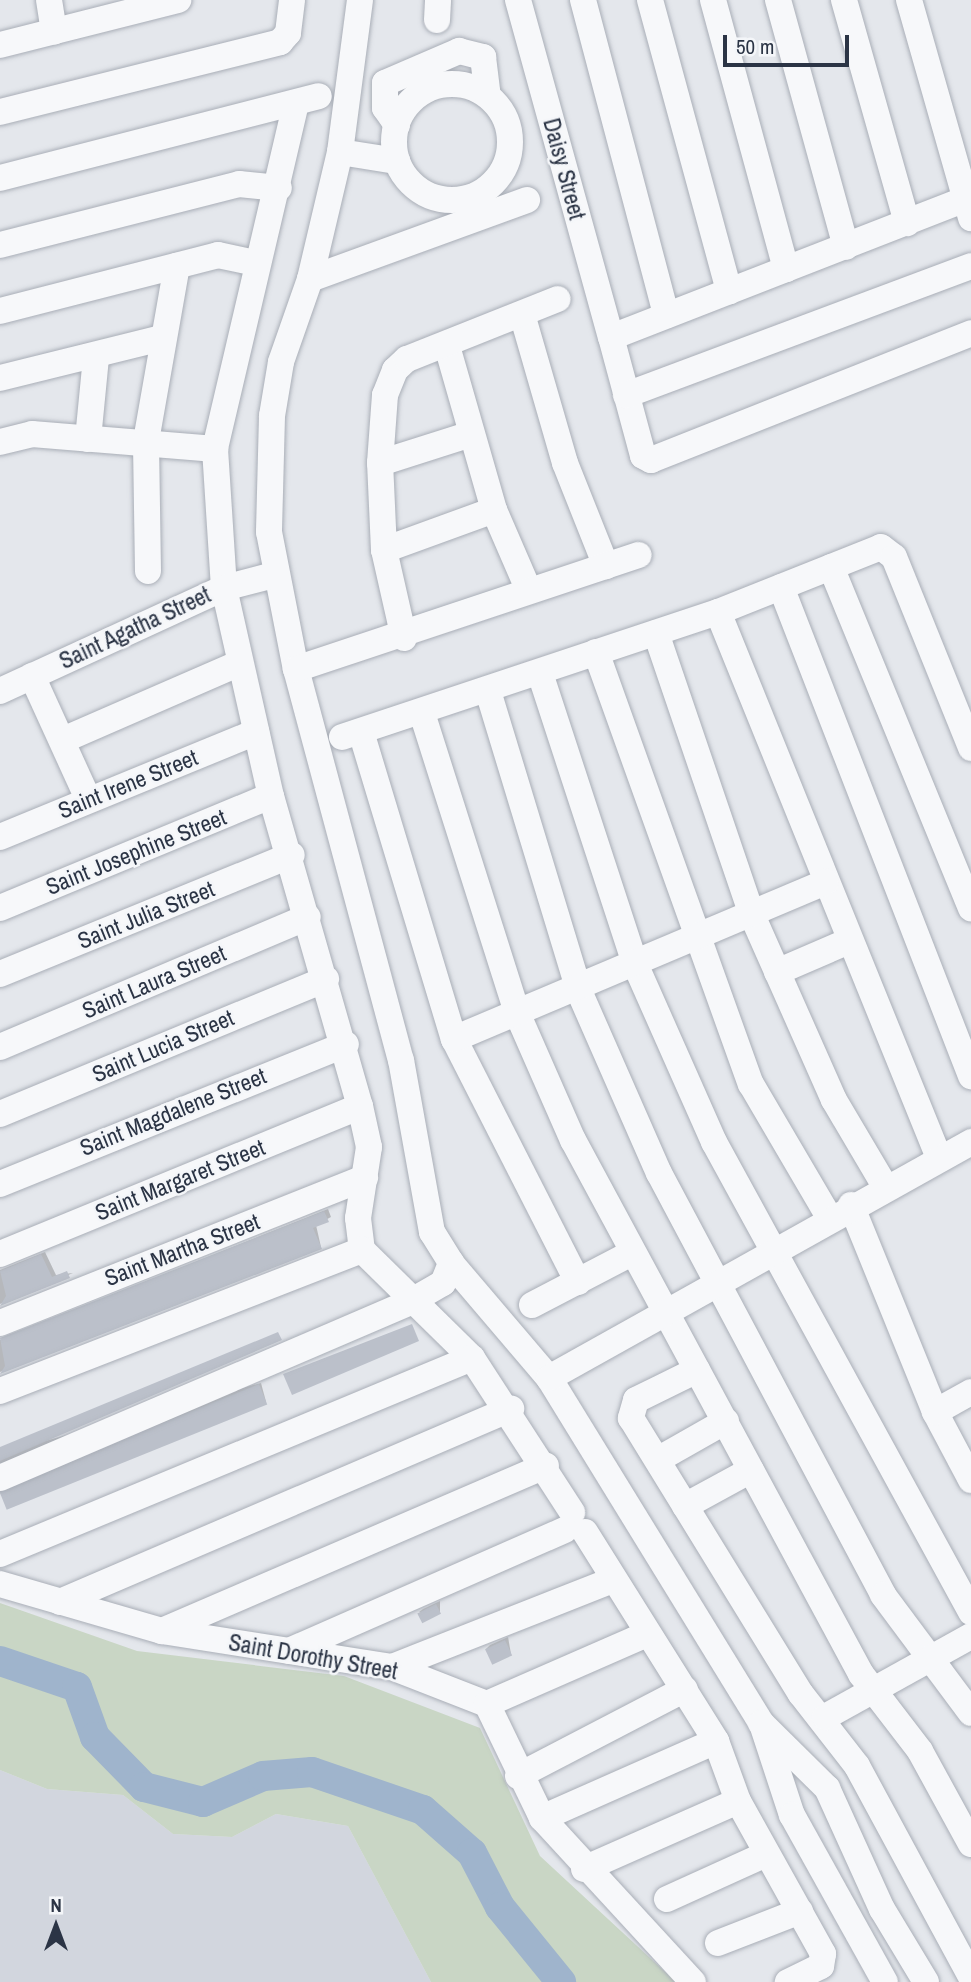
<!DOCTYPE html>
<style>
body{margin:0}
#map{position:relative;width:971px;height:1982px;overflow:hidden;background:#e4e7ec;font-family:"Archivo Narrow",sans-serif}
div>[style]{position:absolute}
.built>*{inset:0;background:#d2d6de}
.green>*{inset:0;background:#c9d6c5}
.shadow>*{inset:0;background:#0003;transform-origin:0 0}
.river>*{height:30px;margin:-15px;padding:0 15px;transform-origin:15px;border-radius:15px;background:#9fb4cc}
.building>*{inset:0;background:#bbc0ca;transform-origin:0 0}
.roads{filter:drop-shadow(0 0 2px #a9aeb7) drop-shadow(0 0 2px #a9aeb7)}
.minor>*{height:26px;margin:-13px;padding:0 13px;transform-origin:13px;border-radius:13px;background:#f7f8fa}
.minor>.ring{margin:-13px;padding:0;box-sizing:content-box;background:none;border:26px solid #f7f8fa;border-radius:50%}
span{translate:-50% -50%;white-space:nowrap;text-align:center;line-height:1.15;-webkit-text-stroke:5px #f4f6f9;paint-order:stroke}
.street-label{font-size:23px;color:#2b3445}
.north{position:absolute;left:21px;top:1891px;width:70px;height:70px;-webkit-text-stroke:5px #f4f6f9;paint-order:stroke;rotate:0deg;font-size:19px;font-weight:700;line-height:28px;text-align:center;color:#2b3445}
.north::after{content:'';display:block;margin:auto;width:24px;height:32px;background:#2b3445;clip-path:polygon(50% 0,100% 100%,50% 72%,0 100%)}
.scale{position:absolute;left:723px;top:35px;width:126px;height:32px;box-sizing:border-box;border:4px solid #2b3445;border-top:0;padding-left:9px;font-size:21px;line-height:24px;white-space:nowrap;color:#2b3445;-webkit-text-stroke:5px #f4f6f9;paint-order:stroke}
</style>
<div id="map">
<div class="built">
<div style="clip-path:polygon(0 1770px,47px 1789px,123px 1795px,173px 1834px,232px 1837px,276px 1814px,348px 1826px,431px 1982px,0 1982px)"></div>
</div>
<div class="green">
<div style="clip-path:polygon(0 1603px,137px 1651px,344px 1676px,480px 1728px,540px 1856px,676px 1982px,431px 1982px,348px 1826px,276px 1814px,232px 1837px,173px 1834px,123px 1795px,47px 1789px,0 1770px)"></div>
</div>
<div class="shadow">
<div style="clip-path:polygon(328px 1209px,331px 1217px,316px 1225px,321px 1247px,0 1372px,0 1340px)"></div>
<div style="clip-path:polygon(45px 1252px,56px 1275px,73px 1273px,0 1304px,0 1270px)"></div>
<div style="left:261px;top:1383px;width:20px;height:284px;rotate:75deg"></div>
<div style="clip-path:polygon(440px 1601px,440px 1613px,419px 1612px,423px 1609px)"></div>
<div style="clip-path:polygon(508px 1637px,511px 1654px,486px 1649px,490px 1645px)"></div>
</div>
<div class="river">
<div style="left:0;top:1661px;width:81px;rotate:18.7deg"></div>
<div style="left:77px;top:1687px;width:53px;rotate:70.2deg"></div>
<div style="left:95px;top:1737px;width:70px;rotate:45.6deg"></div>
<div style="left:144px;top:1787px;width:61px;rotate:14.3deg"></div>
<div style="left:203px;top:1802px;width:65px;rotate:-23.4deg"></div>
<div style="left:263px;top:1776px;width:49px;rotate:-4.7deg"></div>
<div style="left:312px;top:1772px;width:117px;rotate:18.9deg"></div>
<div style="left:423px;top:1810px;width:65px;rotate:41.3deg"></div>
<div style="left:472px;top:1853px;width:61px;rotate:62.6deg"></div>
<div style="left:500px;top:1907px;width:97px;rotate:50.9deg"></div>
</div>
<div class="building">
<div style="clip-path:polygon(324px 1211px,329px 1222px,313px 1228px,322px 1249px,0 1374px,5px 1366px,0 1338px)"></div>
<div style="clip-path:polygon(41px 1254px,52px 1277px,67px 1271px,70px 1278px,0 1306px,6px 1296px,0 1271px)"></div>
<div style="clip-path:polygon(412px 1324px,419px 1341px,292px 1395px,283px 1374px)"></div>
<div style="clip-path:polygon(278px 1332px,282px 1340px,0 1461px,0 1447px)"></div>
<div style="left:259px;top:1384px;width:22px;height:281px;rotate:68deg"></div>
<div style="left:436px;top:1604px;width:11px;height:21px;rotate:63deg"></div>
<div style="left:505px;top:1640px;width:17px;height:22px;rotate:65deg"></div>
</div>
<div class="roads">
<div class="minor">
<div style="left:49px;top:0;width:32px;rotate:81deg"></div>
<div style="left:360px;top:0;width:153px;rotate:97.5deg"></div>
<div style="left:340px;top:152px;width:130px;rotate:103.3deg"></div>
<div style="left:310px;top:279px;width:88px;rotate:109.3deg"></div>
<div style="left:281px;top:362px;width:55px;rotate:99.5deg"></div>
<div style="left:272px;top:416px;width:116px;rotate:91.5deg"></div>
<div style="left:269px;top:532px;width:140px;rotate:78.9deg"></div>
<div style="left:296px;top:669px;width:405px;rotate:75deg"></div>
<div style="left:401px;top:1060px;width:175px;rotate:79.8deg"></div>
<div style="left:432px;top:1232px;width:36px;rotate:58deg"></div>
<div style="left:451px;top:1263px;width:151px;rotate:49.6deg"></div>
<div style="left:549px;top:1378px;width:405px;rotate:58.4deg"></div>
<div style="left:761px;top:1723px;width:93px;rotate:44.6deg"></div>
<div style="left:827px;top:1788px;width:133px;rotate:65.6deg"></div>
<div style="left:882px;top:1909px;width:85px;rotate:58.9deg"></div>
<div style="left:518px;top:0;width:350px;rotate:74.6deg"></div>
<div style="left:583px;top:0;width:326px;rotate:75.2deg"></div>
<div style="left:650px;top:0;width:302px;rotate:74.8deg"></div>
<div style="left:713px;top:0;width:279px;rotate:74.8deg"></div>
<div style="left:778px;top:0;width:256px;rotate:74.6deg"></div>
<div style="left:844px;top:0;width:232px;rotate:74.2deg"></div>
<div style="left:909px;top:0;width:227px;rotate:74.1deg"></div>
<div style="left:437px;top:20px;width:20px;rotate:-87deg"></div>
<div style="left:0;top:45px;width:184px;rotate:-14.2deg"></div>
<div class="ring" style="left:394px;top:84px;width:90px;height:90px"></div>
<div style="left:296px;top:103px;width:355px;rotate:103.2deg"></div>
<div style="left:215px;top:449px;width:139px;rotate:86.3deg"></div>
<div style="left:224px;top:588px;width:213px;rotate:77.3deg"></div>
<div style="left:271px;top:796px;width:323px;rotate:74deg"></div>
<div style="left:360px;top:1106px;width:42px;rotate:77.6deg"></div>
<div style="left:369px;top:1147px;width:72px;rotate:98.8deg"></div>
<div style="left:358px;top:1218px;width:32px;rotate:83deg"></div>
<div style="left:362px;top:1250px;width:154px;rotate:44.5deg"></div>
<div style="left:472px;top:1358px;width:184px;rotate:57deg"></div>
<div style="left:0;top:112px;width:289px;rotate:-14deg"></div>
<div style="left:280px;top:42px;width:12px;rotate:-48deg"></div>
<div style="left:288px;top:33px;width:33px;rotate:-83deg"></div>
<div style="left:397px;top:125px;width:21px;rotate:-125deg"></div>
<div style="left:385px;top:108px;width:25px;rotate:-90deg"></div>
<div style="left:385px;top:83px;width:81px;rotate:-23.4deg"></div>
<div style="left:459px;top:51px;width:25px;rotate:14deg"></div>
<div style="left:483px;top:57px;width:39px;rotate:83deg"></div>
<div style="left:340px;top:152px;width:58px;rotate:9deg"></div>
<div style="left:0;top:178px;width:329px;rotate:-14.4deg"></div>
<div style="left:971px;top:197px;width:386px;rotate:158.7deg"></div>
<div style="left:611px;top:337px;width:123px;rotate:74.9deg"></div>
<div style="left:643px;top:456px;width:9px;rotate:27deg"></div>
<div style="left:651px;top:460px;width:344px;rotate:-21.6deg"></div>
<div style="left:0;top:245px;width:247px;rotate:-14.3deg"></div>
<div style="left:239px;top:184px;width:40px;rotate:5.7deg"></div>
<div style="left:310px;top:279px;width:231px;rotate:-20deg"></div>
<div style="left:0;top:311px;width:225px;rotate:-14.4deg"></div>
<div style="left:218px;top:255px;width:39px;rotate:12deg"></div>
<div style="left:522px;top:314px;width:155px;rotate:73.9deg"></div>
<div style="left:565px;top:463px;width:111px;rotate:68.3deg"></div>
<div style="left:447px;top:346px;width:171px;rotate:74deg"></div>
<div style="left:494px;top:510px;width:88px;rotate:66.6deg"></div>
<div style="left:0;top:378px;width:167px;rotate:-13.9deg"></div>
<div style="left:626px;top:395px;width:368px;rotate:-20.5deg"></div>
<div style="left:88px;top:439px;width:82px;rotate:-84.4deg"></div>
<div style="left:0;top:442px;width:33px;rotate:-14deg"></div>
<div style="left:32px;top:434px;width:184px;rotate:4.7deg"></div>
<div style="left:380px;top:463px;width:96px;rotate:-17.7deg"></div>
<div style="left:384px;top:550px;width:117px;rotate:-20deg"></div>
<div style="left:831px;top:567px;width:369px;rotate:67.7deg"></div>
<div style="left:148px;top:571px;width:130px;rotate:-90.9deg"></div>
<div style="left:146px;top:441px;width:178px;rotate:-80deg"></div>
<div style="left:781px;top:587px;width:525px;rotate:68.77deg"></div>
<div style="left:718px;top:612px;width:589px;rotate:67.96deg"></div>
<div style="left:656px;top:633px;width:298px;rotate:71.2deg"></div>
<div style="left:752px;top:915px;width:202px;rotate:66.1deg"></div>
<div style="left:834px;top:1100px;width:102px;rotate:59.4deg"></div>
<div style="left:404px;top:638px;width:90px;rotate:-102.8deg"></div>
<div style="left:384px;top:550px;width:87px;rotate:-92.6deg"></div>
<div style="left:380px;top:463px;width:68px;rotate:-85.8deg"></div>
<div style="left:385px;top:395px;width:27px;rotate:-68deg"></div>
<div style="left:395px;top:370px;width:16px;rotate:-43deg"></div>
<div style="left:407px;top:359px;width:162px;rotate:-21.7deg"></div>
<div style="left:596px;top:652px;width:459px;rotate:70.3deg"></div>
<div style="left:751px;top:1084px;width:154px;rotate:59.6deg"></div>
<div style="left:296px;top:669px;width:361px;rotate:-18.4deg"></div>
<div style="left:540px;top:673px;width:308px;rotate:71.9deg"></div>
<div style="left:636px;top:966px;width:193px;rotate:66.1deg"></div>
<div style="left:714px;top:1142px;width:536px;rotate:61.33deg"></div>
<div style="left:32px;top:676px;width:135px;rotate:65.5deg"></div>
<div style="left:0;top:691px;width:247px;rotate:-24.7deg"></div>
<div style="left:224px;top:588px;width:52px;rotate:-14.6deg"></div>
<div style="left:488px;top:691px;width:313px;rotate:73.1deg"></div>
<div style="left:579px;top:991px;width:199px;rotate:66.3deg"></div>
<div style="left:659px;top:1173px;width:478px;rotate:62deg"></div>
<div style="left:883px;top:1595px;width:147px;rotate:53.3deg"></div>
<div style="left:422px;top:713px;width:317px;rotate:72.4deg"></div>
<div style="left:518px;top:1015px;width:137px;rotate:66.3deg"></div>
<div style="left:573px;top:1140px;width:607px;rotate:61.66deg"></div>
<div style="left:861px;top:1674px;width:97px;rotate:52.5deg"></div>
<div style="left:920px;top:1751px;width:106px;rotate:61.3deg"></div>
<div style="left:362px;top:735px;width:318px;rotate:73.2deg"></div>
<div style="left:454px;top:1039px;width:273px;rotate:63deg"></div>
<div style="left:342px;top:737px;width:396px;rotate:-18.4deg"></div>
<div style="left:718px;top:612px;width:175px;rotate:-21.7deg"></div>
<div style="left:881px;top:547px;width:16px;rotate:38deg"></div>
<div style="left:894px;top:557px;width:206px;rotate:68deg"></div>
<div style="left:63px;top:740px;width:193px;rotate:-23.5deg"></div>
<div style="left:0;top:837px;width:277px;rotate:-22.3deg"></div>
<div style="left:0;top:908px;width:293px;rotate:-22.5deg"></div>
<div style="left:777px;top:972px;width:78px;rotate:-23.3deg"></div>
<div style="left:0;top:974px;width:315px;rotate:-22.2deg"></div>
<div style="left:454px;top:1039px;width:403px;rotate:-22.9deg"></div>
<div style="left:0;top:1047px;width:334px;rotate:-22.9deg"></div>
<div style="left:0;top:1114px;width:353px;rotate:-22.5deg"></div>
<div style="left:0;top:1184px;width:373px;rotate:-22deg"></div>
<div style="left:851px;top:1205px;width:223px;rotate:67.9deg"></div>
<div style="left:935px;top:1412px;width:77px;rotate:62.1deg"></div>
<div style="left:0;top:1254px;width:389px;rotate:-22.3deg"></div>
<div style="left:532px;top:1305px;width:113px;rotate:-27.5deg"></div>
<div style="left:0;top:1323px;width:393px;rotate:-21.7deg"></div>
<div style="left:697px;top:1370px;width:68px;rotate:153.8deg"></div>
<div style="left:636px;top:1400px;width:19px;rotate:106deg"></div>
<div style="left:631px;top:1418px;width:324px;rotate:58.4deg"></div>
<div style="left:801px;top:1694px;width:91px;rotate:52.1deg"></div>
<div style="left:857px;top:1766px;width:240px;rotate:61.6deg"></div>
<div style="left:549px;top:1378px;width:484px;rotate:-29.2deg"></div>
<div style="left:0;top:1391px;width:388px;rotate:-21.3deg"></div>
<div style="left:935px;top:1412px;width:41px;rotate:-29.1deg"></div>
<div style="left:659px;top:1459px;width:77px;rotate:-29.6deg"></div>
<div style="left:0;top:1478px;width:446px;rotate:-23.2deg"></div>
<div style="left:410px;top:1302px;width:38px;rotate:-30deg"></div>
<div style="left:443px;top:1283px;width:22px;rotate:-68deg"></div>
<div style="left:685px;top:1506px;width:75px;rotate:-28.6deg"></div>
<div style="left:585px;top:1532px;width:247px;rotate:57.9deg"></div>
<div style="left:716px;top:1741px;width:64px;rotate:69.9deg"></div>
<div style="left:738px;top:1801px;width:175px;rotate:60.9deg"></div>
<div style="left:823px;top:1954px;width:12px;rotate:99deg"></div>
<div style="left:821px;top:1966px;width:37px;rotate:154deg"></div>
<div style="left:0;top:1554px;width:511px;rotate:-22.55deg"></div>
<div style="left:0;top:1584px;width:169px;rotate:16.2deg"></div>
<div style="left:162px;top:1631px;width:233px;rotate:8.9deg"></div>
<div style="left:392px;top:1667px;width:102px;rotate:21.3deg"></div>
<div style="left:487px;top:1704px;width:127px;rotate:64.2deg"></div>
<div style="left:542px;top:1818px;width:223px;rotate:47.4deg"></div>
<div style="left:60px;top:1602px;width:491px;rotate:-23.2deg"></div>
<div style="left:162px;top:1631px;width:418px;rotate:-23.3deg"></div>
<div style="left:289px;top:1651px;width:301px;rotate:-23.7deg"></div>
<div style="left:392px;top:1667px;width:238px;rotate:-21.5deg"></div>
<div style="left:487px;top:1704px;width:175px;rotate:-23.6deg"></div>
<div style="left:825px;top:1717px;width:167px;rotate:-29deg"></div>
<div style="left:762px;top:1724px;width:96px;rotate:71.8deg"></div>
<div style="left:792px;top:1815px;width:191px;rotate:60.9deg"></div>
<div style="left:518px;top:1776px;width:188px;rotate:-27.5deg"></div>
<div style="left:542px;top:1818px;width:190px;rotate:-23.9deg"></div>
<div style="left:584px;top:1869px;width:168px;rotate:-23.8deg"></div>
<div style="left:667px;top:1899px;width:109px;rotate:-24.4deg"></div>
<div style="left:718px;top:1943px;width:88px;rotate:-21.3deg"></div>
</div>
</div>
<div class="street-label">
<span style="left:564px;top:169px;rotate:75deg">Daisy Street</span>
<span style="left:135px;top:628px;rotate:-25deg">Saint Agatha Street</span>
<span style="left:128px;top:784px;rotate:-22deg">Saint Irene Street</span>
<span style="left:136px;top:852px;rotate:-22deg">Saint Josephine Street</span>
<span style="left:146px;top:915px;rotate:-22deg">Saint Julia Street</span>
<span style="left:154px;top:982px;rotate:-23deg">Saint Laura Street</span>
<span style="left:163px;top:1046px;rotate:-23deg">Saint Lucia Street</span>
<span style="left:173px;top:1112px;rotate:-22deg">Saint Magdalene Street</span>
<span style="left:180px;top:1180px;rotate:-22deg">Saint Margaret Street</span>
<span style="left:182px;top:1250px;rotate:-21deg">Saint Martha Street</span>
<span style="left:313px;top:1657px;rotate:10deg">Saint Dorothy Street</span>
</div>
<div class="north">N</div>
<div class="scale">50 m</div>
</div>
